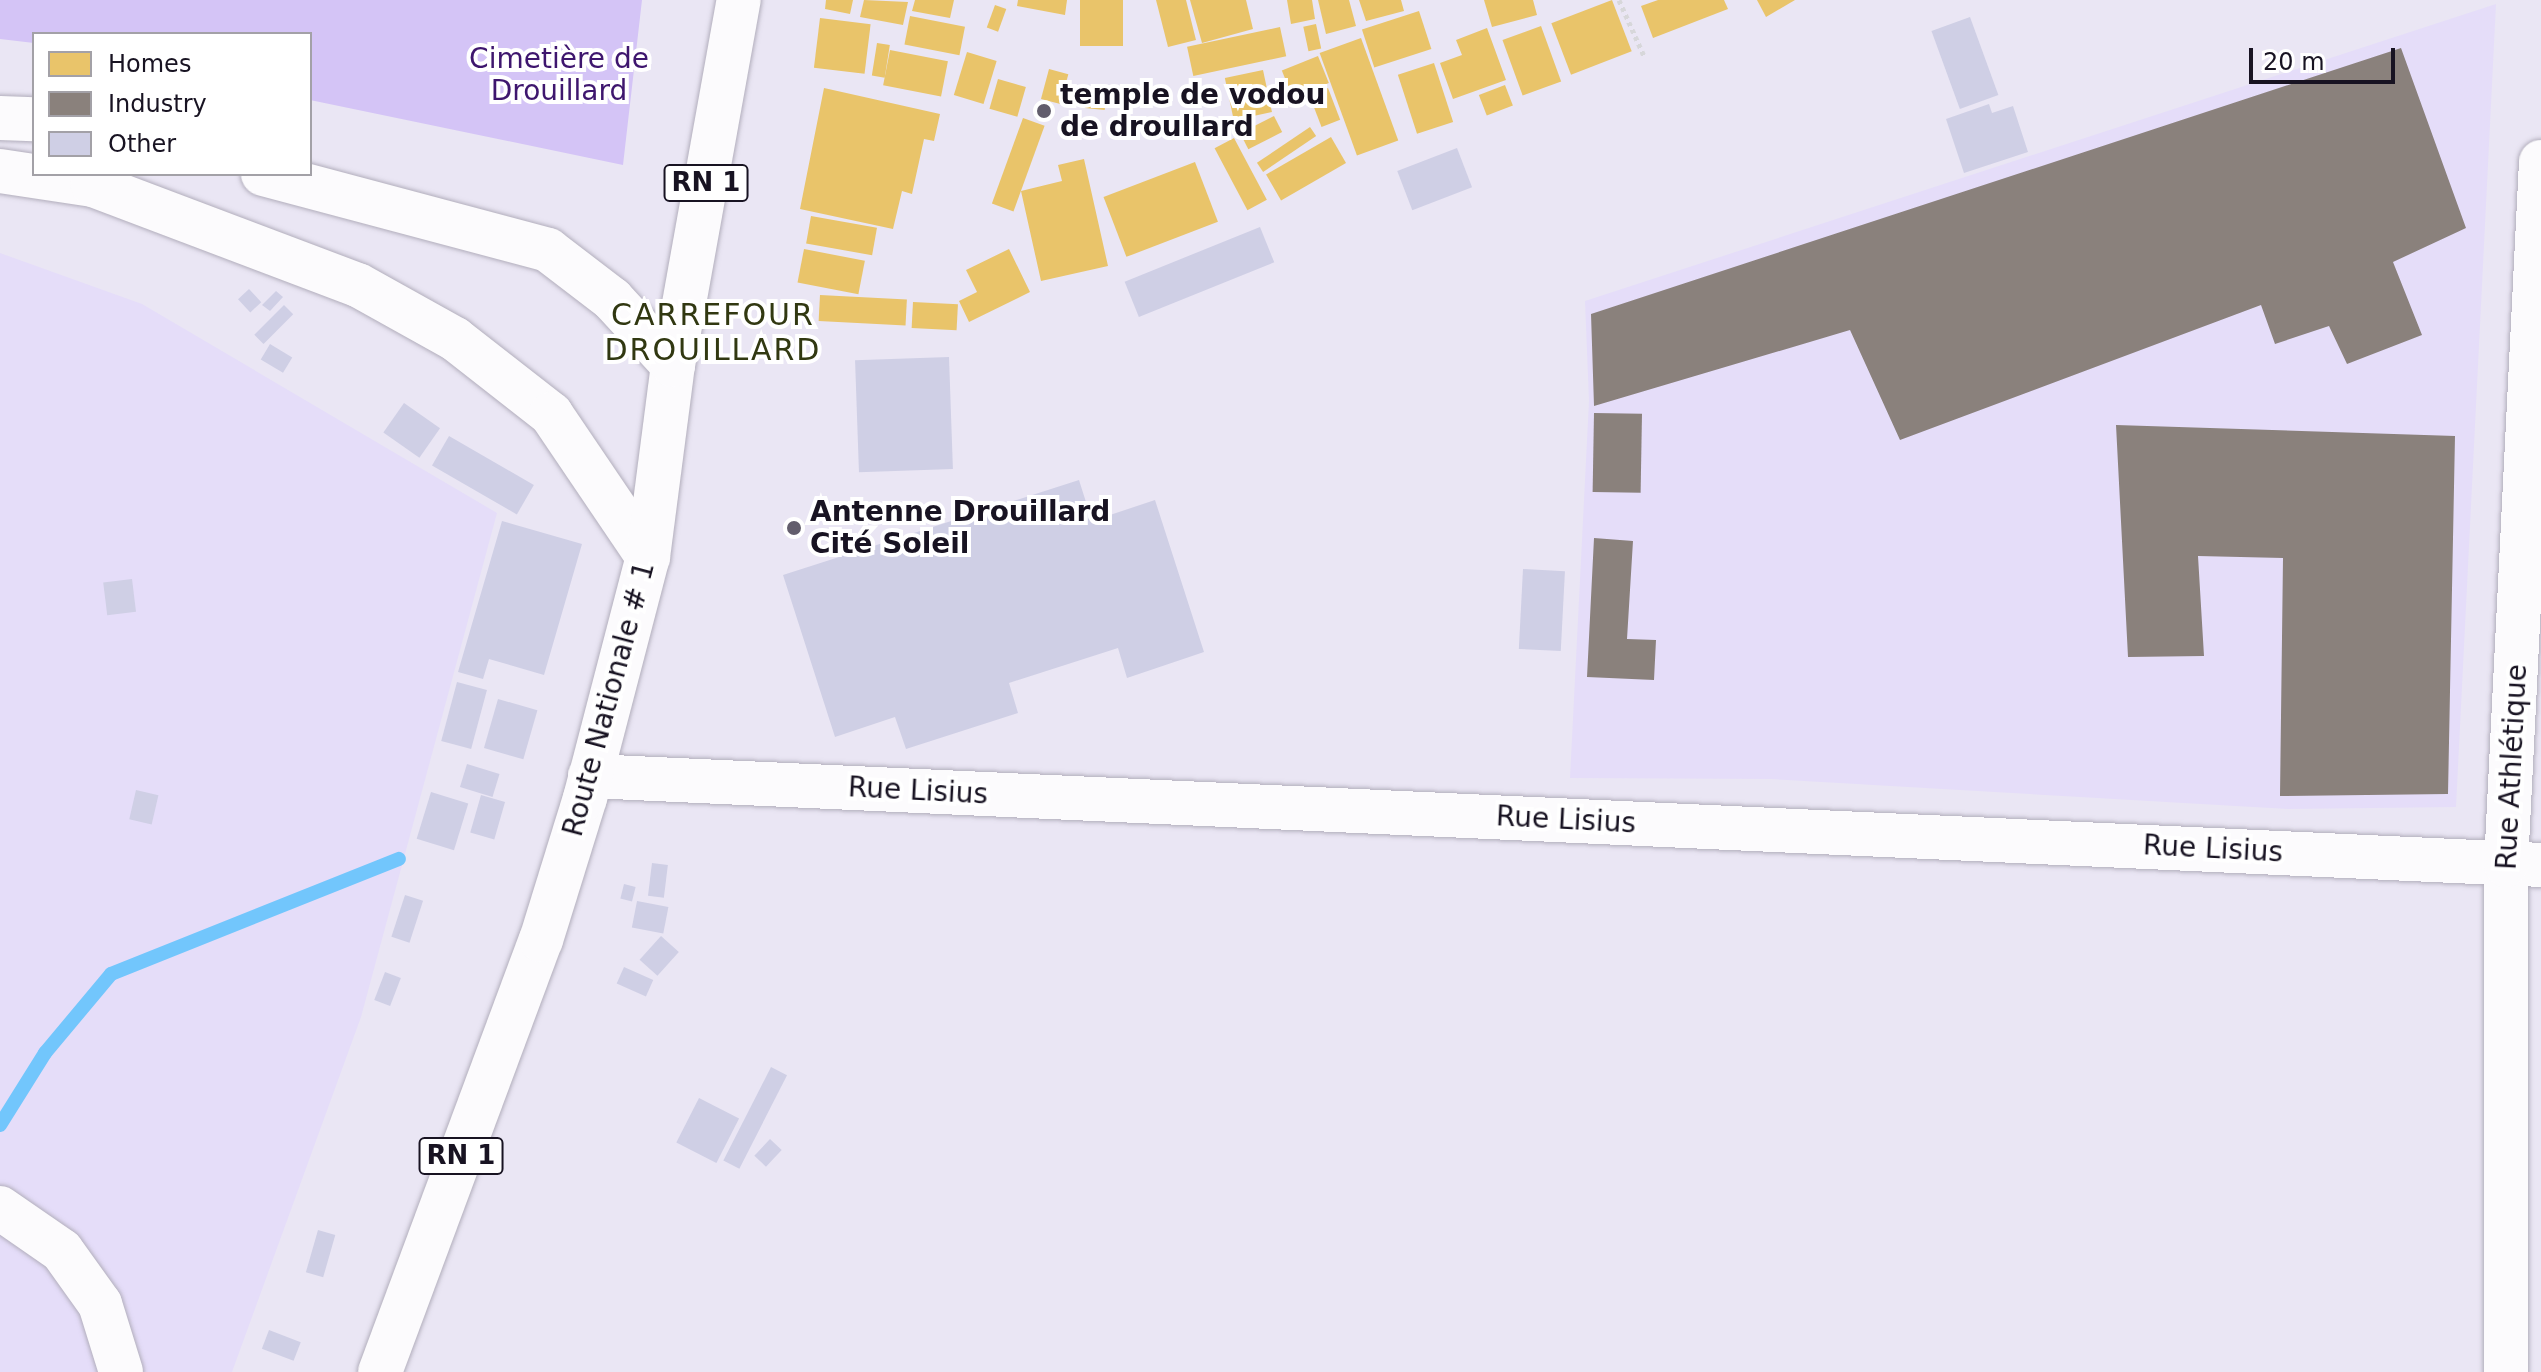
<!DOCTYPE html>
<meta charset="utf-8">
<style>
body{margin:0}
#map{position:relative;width:2541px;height:1372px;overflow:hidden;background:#eae6f4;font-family:"DejaVu Sans",sans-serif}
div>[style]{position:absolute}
.built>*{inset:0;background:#e5ddf9}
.green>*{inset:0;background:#d4c4f6}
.homes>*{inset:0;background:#e9c46a;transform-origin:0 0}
.industry>*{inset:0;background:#8a817c;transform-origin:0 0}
.stream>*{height:14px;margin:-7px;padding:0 7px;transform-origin:7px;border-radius:7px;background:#72c6fc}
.building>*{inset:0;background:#cfcfe5;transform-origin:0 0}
.path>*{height:5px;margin-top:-2.5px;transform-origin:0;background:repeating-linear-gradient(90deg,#d7d7da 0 4px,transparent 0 8px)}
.roads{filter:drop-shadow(0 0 2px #b2aebc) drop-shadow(0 0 2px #b2aebc)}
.minor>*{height:44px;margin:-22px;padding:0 22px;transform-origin:22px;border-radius:22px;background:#fcfbfd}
.major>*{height:44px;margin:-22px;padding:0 22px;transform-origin:22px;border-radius:22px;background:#fcfbfd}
.dots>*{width:22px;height:22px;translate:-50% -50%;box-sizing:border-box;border:4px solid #fff;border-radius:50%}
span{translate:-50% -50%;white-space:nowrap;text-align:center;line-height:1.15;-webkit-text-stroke:8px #fff;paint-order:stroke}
.shield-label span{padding:2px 6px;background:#fff;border:2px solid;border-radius:6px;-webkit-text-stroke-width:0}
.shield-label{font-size:26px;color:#181322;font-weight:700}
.park-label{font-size:28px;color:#3e166e}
.poi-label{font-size:28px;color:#181322;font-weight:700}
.left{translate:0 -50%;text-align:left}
.street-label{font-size:28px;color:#181322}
.neighbourhood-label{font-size:30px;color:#313811;letter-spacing:2px}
.legend{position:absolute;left:32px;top:32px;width:280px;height:144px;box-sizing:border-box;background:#fff;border:2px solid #a3a1a7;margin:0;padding:10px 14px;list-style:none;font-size:24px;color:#181322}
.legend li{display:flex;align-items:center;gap:16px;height:40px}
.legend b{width:40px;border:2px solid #a3a1a7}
.scale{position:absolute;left:2249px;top:48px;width:146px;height:36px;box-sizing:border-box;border:4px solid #181322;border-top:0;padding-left:10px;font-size:24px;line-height:28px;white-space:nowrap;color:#181322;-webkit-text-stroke:6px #fff;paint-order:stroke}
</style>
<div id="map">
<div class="built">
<div style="clip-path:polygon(2496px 4px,2456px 807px,2288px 809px,1771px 779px,1570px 778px,1589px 401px,1585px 301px)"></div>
<div style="clip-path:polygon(0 253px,142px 304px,497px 513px,361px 1017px,232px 1372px,0 1372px)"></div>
</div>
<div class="green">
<div style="clip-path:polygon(0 0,642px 0,623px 165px,310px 100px,310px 34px,34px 34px,34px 43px,0 39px)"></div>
</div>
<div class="homes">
<div style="clip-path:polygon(826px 0,853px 0,850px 14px,825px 9px)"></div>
<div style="clip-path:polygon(864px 0,908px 2px,903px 25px,860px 17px)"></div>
<div style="clip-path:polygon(915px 0,954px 0,950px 18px,912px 11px)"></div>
<div style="clip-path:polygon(1018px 0,1067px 0,1065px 15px,1017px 6px)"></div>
<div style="left:1080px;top:0;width:43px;height:46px"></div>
<div style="clip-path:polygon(1156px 0,1186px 0,1196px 40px,1168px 47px)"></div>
<div style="clip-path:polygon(1190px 0,1246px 0,1253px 29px,1202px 43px)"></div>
<div style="clip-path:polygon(1287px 0,1312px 0,1315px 19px,1291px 24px)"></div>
<div style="clip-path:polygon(1318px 0,1349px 0,1356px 26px,1326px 34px)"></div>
<div style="clip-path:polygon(1359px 0,1401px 0,1404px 11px,1366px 21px)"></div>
<div style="clip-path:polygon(1484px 0,1533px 0,1537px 15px,1492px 27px)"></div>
<div style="left:1612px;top:0;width:55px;height:65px;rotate:69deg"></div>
<div style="clip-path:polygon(1658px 0,1724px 0,1728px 9px,1653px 38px,1641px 6px)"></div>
<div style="clip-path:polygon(1757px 0,1795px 0,1766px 17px)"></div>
<div style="left:995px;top:5px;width:12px;height:24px;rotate:20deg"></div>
<div style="left:1419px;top:11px;width:40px;height:60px;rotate:72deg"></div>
<div style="left:910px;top:16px;width:56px;height:29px;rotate:11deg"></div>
<div style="left:820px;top:18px;width:51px;height:50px;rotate:7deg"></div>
<div style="left:1316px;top:24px;width:25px;height:13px;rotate:78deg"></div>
<div style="left:1541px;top:26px;width:59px;height:41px;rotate:70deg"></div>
<div style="left:1280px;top:27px;width:30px;height:95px;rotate:78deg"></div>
<div style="clip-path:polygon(1487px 28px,1506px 80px,1453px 99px,1440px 63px,1462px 55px,1456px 40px)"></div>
<div style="left:1361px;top:38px;width:109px;height:44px;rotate:70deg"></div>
<div style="left:877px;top:43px;width:13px;height:33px;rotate:9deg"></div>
<div style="left:890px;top:50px;width:59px;height:36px;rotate:11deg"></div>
<div style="left:967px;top:52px;width:31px;height:45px;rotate:17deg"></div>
<div style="left:1318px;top:56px;width:29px;height:39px;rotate:68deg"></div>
<div style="left:1434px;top:63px;width:62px;height:38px;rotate:72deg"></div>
<div style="left:1049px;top:69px;width:20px;height:31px;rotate:15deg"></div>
<div style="left:1263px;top:70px;width:43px;height:39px;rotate:78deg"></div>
<div style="left:998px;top:79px;width:29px;height:31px;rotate:16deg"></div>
<div style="left:1505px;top:85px;width:22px;height:28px;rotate:69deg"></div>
<div style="left:1087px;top:87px;width:20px;height:21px;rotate:6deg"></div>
<div style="clip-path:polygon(824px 88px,940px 114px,934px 141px,924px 139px,912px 194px,902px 191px,893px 229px,800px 209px)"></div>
<div style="left:1328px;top:88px;width:34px;height:20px;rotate:69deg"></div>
<div style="left:1274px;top:116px;width:18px;height:38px;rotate:63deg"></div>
<div style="left:1023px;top:118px;width:23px;height:91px;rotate:20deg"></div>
<div style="left:1310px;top:127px;width:11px;height:64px;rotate:56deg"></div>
<div style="left:1331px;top:137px;width:30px;height:75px;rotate:60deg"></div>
<div style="left:1234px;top:138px;width:70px;height:22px;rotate:62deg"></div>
<div style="clip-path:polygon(1084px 159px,1108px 266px,1041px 281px,1021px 191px,1062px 181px,1058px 165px)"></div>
<div style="left:1195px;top:162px;width:64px;height:98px;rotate:69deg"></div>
<div style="left:811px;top:216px;width:67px;height:28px;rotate:10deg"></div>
<div style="left:804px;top:249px;width:62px;height:34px;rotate:11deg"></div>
<div style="clip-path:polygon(1009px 249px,1030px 292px,969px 322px,959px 301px,977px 292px,966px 270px)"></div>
<div style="left:820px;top:295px;width:87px;height:26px;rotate:3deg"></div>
<div style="left:913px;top:302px;width:45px;height:26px;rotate:3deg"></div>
</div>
<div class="industry">
<div style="clip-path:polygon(2401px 48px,2466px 228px,2393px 262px,2422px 335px,2347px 364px,2329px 326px,2275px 344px,2261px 305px,1900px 440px,1850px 330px,1594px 406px,1591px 314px)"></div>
<div style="left:1594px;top:413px;width:48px;height:79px;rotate:1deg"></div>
<div style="clip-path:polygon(2116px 425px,2455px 436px,2448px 794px,2280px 796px,2283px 558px,2198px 556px,2204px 656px,2128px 657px)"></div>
<div style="clip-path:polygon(1594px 538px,1633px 541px,1627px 639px,1656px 640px,1654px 680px,1587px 677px)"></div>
</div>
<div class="stream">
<div style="left:0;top:1125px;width:85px;rotate:-58deg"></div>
<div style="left:45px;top:1053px;width:103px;rotate:-50.1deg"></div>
<div style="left:111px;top:974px;width:310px;rotate:-21.8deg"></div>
</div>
<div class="building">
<div style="left:1970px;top:17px;width:83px;height:41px;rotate:70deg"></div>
<div style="clip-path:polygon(1989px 104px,1992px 113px,2013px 106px,2028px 152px,1964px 173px,1946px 119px)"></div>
<div style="left:1457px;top:148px;width:42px;height:64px;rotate:69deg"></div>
<div style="left:1260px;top:227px;width:38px;height:146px;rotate:68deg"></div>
<div style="left:249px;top:289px;width:18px;height:15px;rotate:47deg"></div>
<div style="clip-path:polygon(276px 291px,283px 297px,270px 311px,262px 305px)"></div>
<div style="left:284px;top:305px;width:13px;height:42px;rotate:45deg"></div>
<div style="left:270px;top:344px;width:26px;height:18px;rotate:31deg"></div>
<div style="left:949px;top:357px;width:112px;height:94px;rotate:88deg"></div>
<div style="left:404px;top:403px;width:44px;height:36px;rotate:35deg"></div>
<div style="left:449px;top:436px;width:98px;height:34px;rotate:30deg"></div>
<div style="clip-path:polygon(1079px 480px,1092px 521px,1155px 500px,1204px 652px,1127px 678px,1118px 648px,1009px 683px,1018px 713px,906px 749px,895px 717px,835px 737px,783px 575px)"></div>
<div style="clip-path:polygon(502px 521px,582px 544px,544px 675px,489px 659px,483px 679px,458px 672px)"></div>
<div style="left:1523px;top:569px;width:42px;height:80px;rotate:3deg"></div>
<div style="left:132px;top:579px;width:33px;height:29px;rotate:83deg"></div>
<div style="left:457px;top:682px;width:31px;height:61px;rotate:15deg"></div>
<div style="left:498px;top:699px;width:41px;height:51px;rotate:16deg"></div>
<div style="left:467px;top:764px;width:34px;height:24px;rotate:17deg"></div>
<div style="left:136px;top:790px;width:23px;height:30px;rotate:13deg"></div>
<div style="left:431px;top:792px;width:39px;height:49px;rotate:17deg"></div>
<div style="left:481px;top:795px;width:25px;height:39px;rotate:16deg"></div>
<div style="left:652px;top:863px;width:16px;height:33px;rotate:7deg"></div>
<div style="left:624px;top:884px;width:12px;height:15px;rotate:14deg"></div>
<div style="left:405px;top:895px;width:19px;height:44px;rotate:18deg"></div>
<div style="left:637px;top:901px;width:32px;height:27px;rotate:11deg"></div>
<div style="left:661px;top:936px;width:24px;height:32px;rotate:42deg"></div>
<div style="left:624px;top:967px;width:32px;height:18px;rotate:24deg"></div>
<div style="left:385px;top:972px;width:17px;height:30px;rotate:21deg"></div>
<div style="left:771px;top:1067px;width:18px;height:105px;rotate:27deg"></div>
<div style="left:699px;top:1098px;width:45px;height:50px;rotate:27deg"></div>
<div style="left:770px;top:1139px;width:16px;height:23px;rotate:43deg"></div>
<div style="left:318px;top:1230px;width:18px;height:44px;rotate:16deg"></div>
<div style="left:269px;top:1330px;width:34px;height:20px;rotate:21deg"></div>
</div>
<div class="path">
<div style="left:1619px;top:0;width:61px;rotate:65.9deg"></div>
</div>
<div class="roads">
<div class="minor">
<div style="left:590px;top:776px;width:1953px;rotate:2.61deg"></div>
<div style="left:0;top:1208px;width:75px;rotate:34.7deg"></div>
<div style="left:62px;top:1251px;width:65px;rotate:54.4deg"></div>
<div style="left:100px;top:1304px;width:71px;rotate:72.8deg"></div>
<div style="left:2506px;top:1372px;width:507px;rotate:-90deg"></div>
<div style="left:2506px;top:865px;width:704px;rotate:-87.15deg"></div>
</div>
<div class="major">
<div style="left:0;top:118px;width:34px;rotate:2deg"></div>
<div style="left:0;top:171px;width:94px;rotate:8.6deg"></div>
<div style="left:93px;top:185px;width:283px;rotate:20.7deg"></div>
<div style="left:358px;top:285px;width:111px;rotate:29.1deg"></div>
<div style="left:455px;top:339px;width:122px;rotate:38deg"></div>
<div style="left:551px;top:414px;width:173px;rotate:55.9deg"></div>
<div style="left:263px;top:174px;width:295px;rotate:14.9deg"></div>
<div style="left:548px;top:250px;width:81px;rotate:37.4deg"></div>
<div style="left:612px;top:299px;width:90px;rotate:47.3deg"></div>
<div style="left:380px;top:1372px;width:461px;rotate:-69.6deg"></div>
<div style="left:541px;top:940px;width:149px;rotate:-72.8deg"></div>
<div style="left:585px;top:798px;width:249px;rotate:-75.4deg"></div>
<div style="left:648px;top:557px;width:194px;rotate:-82.6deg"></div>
<div style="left:673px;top:365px;width:371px;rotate:-79.8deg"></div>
</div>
</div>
<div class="dots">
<div style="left:1044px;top:111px;background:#625d6c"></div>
<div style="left:794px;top:528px;background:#625d6c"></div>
</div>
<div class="shield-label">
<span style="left:706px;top:183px">RN 1</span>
<span style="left:461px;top:1156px">RN 1</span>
</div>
<div class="park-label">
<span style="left:559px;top:75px">Cimetière de<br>Drouillard</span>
</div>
<div class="poi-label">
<span class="left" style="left:1060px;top:111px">temple de vodou<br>de droullard</span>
<span class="left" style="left:810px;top:528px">Antenne Drouillard<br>Cité Soleil</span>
</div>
<div class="street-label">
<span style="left:609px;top:699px;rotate:-75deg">Route Nationale # 1</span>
<span style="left:2512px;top:767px;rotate:-87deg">Rue Athlétique</span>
<span style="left:918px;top:791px;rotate:3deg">Rue Lisius</span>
<span style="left:1566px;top:820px;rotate:3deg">Rue Lisius</span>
<span style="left:2213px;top:849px;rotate:3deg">Rue Lisius</span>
</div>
<div class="neighbourhood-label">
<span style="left:713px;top:332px">CARREFOUR<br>DROUILLARD</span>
</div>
<ul class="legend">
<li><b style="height:22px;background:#e9c46a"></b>Homes</li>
<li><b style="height:22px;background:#8a817c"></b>Industry</li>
<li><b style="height:22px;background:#cfcfe5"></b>Other</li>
</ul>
<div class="scale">20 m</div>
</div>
